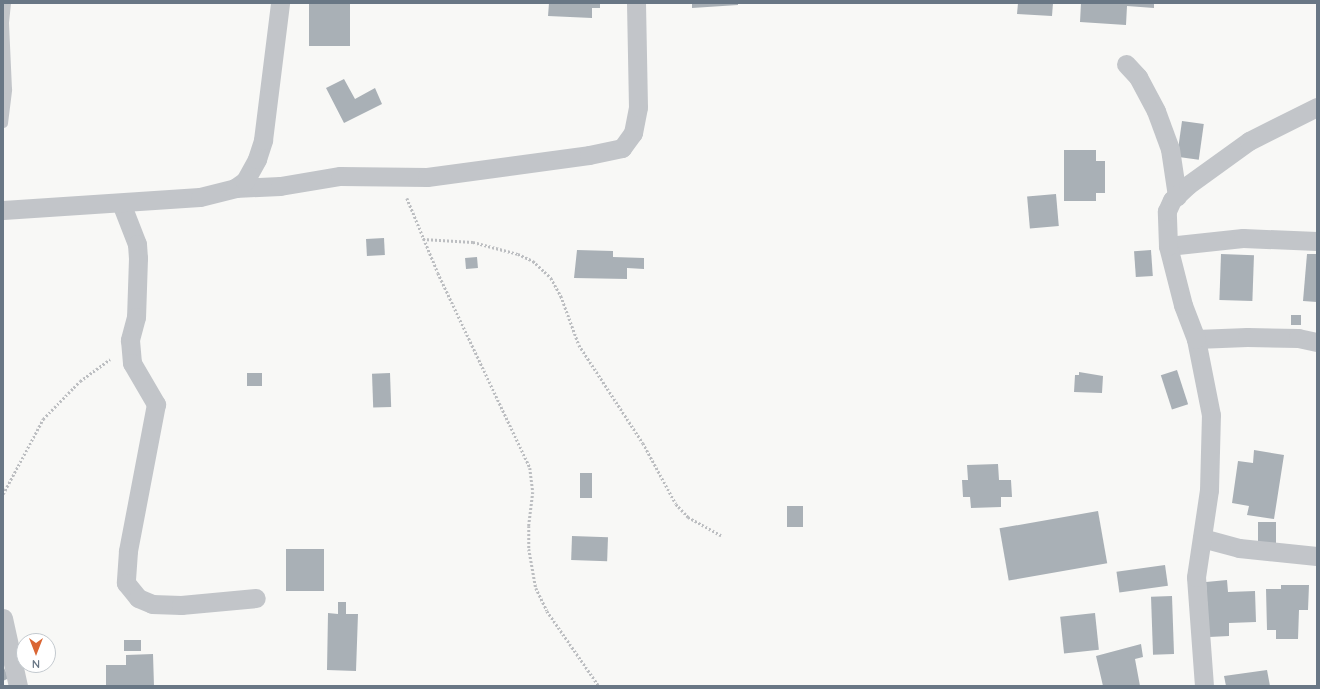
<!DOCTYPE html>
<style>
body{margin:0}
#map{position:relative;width:1320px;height:689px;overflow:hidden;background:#f8f8f6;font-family:Quicksand,sans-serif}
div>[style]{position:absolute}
.building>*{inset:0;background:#a9b0b6;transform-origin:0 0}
.path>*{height:2.5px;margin-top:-1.25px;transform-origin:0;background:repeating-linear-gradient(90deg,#bcbec1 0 2px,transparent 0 4px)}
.service>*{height:9px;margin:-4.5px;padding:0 4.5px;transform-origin:4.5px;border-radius:4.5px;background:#c2c5c9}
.minor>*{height:19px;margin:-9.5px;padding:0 9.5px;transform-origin:9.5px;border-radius:9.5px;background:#c2c5c9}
span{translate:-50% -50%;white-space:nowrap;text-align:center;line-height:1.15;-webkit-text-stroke:4px #fff;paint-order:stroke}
.frame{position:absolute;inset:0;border:4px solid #697785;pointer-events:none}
.north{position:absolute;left:16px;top:633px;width:40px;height:40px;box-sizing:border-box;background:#fff;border:1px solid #c3c9ce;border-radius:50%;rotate:180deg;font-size:11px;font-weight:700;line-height:16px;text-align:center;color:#697785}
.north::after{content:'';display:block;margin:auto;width:14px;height:18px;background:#da6635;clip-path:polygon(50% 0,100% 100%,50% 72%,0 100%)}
</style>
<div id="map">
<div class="building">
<div style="left:309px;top:3px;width:41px;height:43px"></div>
<div style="clip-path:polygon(549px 3px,600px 3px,600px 8px,592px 8px,592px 18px,548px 16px)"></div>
<div style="clip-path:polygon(692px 3px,738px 3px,738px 5px,692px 8px)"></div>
<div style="clip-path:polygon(1018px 3px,1053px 3px,1052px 16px,1017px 14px)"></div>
<div style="clip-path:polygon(1081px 3px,1154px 3px,1154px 8px,1127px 6px,1126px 25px,1080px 22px)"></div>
<div style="clip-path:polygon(344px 79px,355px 99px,375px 88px,382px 104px,344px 123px,326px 88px)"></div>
<div style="left:1182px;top:121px;width:22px;height:36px;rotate:8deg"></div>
<div style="clip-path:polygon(1064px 150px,1096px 150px,1096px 161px,1105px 161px,1105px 193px,1096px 193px,1096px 201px,1064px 201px)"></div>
<div style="left:1056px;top:194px;width:32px;height:29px;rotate:85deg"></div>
<div style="left:384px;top:238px;width:17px;height:18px;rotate:87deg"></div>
<div style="clip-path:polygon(577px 250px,613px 251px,613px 257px,644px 258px,644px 269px,627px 268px,627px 279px,574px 278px)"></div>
<div style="left:1151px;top:250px;width:26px;height:17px;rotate:86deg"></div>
<div style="left:1221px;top:254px;width:33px;height:46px;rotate:2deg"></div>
<div style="clip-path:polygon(1307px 254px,1317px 254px,1317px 302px,1303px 301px)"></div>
<div style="left:477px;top:257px;width:11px;height:12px;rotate:85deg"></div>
<div style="left:1291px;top:315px;width:10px;height:10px"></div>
<div style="left:1177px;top:370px;width:36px;height:17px;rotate:72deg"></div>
<div style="clip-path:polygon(1079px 372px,1103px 376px,1102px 393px,1074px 392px,1075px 375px,1079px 375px)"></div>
<div style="left:247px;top:373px;width:15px;height:13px"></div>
<div style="left:390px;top:373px;width:34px;height:18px;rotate:88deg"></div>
<div style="clip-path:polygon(1254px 450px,1284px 455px,1274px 519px,1247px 515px,1249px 506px,1232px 503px,1238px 461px,1253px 463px)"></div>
<div style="clip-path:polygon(998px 464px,999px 480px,1011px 480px,1012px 497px,1001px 497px,1001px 507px,971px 508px,970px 497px,963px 497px,962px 480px,968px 480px,967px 465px)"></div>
<div style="left:580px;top:473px;width:12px;height:25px"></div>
<div style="left:787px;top:506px;width:16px;height:21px"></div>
<div style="left:1098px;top:511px;width:53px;height:100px;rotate:80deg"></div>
<div style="left:1258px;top:522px;width:18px;height:23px"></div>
<div style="left:572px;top:536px;width:36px;height:24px;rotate:2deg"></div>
<div style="left:286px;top:549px;width:38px;height:42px"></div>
<div style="left:1165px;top:565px;width:21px;height:49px;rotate:82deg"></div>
<div style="clip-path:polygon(1227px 580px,1228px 592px,1255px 591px,1256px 622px,1229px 623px,1229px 636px,1209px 637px,1206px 582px)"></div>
<div style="clip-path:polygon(1281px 585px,1309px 585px,1308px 610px,1299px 610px,1298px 639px,1276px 639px,1276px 630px,1267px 630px,1266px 589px,1281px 589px)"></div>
<div style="left:1172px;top:596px;width:58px;height:21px;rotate:88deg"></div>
<div style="clip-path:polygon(338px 602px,346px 602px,346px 614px,358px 614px,356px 671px,327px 670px,328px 613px,338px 614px)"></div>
<div style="left:1095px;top:613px;width:37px;height:35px;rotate:84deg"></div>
<div style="left:124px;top:640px;width:17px;height:11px"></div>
<div style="clip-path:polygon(1141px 644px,1143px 657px,1135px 659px,1140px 686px,1103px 686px,1096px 656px)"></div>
<div style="clip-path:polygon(153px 654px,154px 686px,106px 686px,106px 665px,126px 665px,126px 655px)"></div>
<div style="clip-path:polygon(3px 666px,9px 678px,3px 681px)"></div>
<div style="clip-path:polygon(1267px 670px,1270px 686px,1226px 686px,1224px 676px)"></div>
</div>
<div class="path">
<div style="left:407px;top:198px;width:81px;rotate:67.5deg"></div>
<div style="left:438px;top:273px;width:216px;rotate:64.7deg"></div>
<div style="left:530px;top:468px;width:24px;rotate:83deg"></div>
<div style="left:533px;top:492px;width:34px;rotate:97deg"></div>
<div style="left:529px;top:526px;width:23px;rotate:90deg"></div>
<div style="left:529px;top:549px;width:40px;rotate:80deg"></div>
<div style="left:536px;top:588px;width:25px;rotate:64deg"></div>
<div style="left:547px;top:611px;width:91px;rotate:55.3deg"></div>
<div style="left:423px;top:239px;width:50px;rotate:3.4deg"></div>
<div style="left:473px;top:242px;width:47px;rotate:14.9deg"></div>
<div style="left:518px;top:254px;width:17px;rotate:25deg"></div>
<div style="left:533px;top:261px;width:25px;rotate:43deg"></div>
<div style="left:551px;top:278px;width:21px;rotate:61deg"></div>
<div style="left:561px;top:296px;width:52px;rotate:69.8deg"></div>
<div style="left:579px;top:345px;width:117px;rotate:56.9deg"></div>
<div style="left:643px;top:443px;width:69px;rotate:61.6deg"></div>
<div style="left:676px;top:504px;width:18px;rotate:47deg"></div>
<div style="left:688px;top:517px;width:38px;rotate:29deg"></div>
<div style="left:3px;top:494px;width:85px;rotate:-61.9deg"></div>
<div style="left:43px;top:419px;width:53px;rotate:-45.8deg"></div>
<div style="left:80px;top:381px;width:37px;rotate:-36deg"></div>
</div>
<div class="service">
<div style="left:3px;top:123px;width:34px;rotate:-83deg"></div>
<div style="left:7px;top:89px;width:67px;rotate:-92.6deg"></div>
<div style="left:4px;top:22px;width:19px;rotate:-84deg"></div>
</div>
<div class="minor">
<div style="left:1126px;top:64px;width:18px;rotate:47deg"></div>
<div style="left:1138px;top:77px;width:38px;rotate:62deg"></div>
<div style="left:1156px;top:111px;width:40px;rotate:69.8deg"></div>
<div style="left:1170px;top:149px;width:48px;rotate:81.5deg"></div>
<div style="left:235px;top:188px;width:45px;rotate:-2.5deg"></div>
<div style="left:280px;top:186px;width:61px;rotate:-9.5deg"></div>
<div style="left:340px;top:176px;width:87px;rotate:0.7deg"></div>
<div style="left:427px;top:177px;width:163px;rotate:-7.7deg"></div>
<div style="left:589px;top:155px;width:34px;rotate:-12deg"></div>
<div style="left:622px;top:148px;width:19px;rotate:-54deg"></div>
<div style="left:633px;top:133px;width:26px;rotate:-79deg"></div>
<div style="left:638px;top:107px;width:104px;rotate:-91.1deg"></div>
<div style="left:121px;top:203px;width:44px;rotate:68.7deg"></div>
<div style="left:137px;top:244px;width:14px;rotate:86deg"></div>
<div style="left:138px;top:258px;width:59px;rotate:91.9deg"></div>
<div style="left:136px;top:317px;width:24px;rotate:105deg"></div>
<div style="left:130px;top:340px;width:23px;rotate:85deg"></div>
<div style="left:132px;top:363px;width:48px;rotate:59.7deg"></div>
<div style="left:156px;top:404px;width:150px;rotate:100.8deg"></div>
<div style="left:128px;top:551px;width:32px;rotate:94deg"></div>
<div style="left:126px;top:583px;width:19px;rotate:51deg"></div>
<div style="left:138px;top:598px;width:15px;rotate:23deg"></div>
<div style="left:152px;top:604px;width:29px;rotate:2deg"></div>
<div style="left:181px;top:605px;width:75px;rotate:-5.3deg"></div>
<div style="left:3px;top:210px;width:197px;rotate:-3.8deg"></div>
<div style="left:200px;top:197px;width:36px;rotate:-14deg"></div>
<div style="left:235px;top:188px;width:12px;rotate:-35deg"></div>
<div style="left:245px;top:181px;width:25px;rotate:-61deg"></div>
<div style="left:257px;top:159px;width:20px;rotate:-72deg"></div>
<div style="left:263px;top:140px;width:138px;rotate:-82.9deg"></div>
<div style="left:1168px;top:246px;width:75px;rotate:-6.1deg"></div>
<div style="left:1243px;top:238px;width:74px;rotate:2.3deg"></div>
<div style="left:1196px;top:339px;width:51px;rotate:-2.2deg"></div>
<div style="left:1247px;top:337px;width:51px;rotate:1.1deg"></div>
<div style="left:1298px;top:338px;width:19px;rotate:12deg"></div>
<div style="left:1202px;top:538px;width:38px;rotate:15deg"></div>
<div style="left:1239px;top:548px;width:78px;rotate:5.9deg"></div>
<div style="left:3px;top:618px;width:70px;rotate:77.6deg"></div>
<div style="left:1204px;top:686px;width:109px;rotate:-94.2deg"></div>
<div style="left:1196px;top:577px;width:88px;rotate:-81.5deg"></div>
<div style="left:1209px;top:490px;width:75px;rotate:-88.5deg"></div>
<div style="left:1211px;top:415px;width:77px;rotate:-101.2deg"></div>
<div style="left:1196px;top:339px;width:36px;rotate:-111deg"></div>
<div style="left:1183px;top:305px;width:61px;rotate:-104.3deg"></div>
<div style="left:1168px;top:246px;width:35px;rotate:-92deg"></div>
<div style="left:1167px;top:211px;width:12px;rotate:-66deg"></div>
<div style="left:1172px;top:200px;width:22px;rotate:-43deg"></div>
<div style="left:1188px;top:185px;width:75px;rotate:-35.8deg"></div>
<div style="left:1249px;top:141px;width:76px;rotate:-26.6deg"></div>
</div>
<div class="frame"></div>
<div class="north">N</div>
</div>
